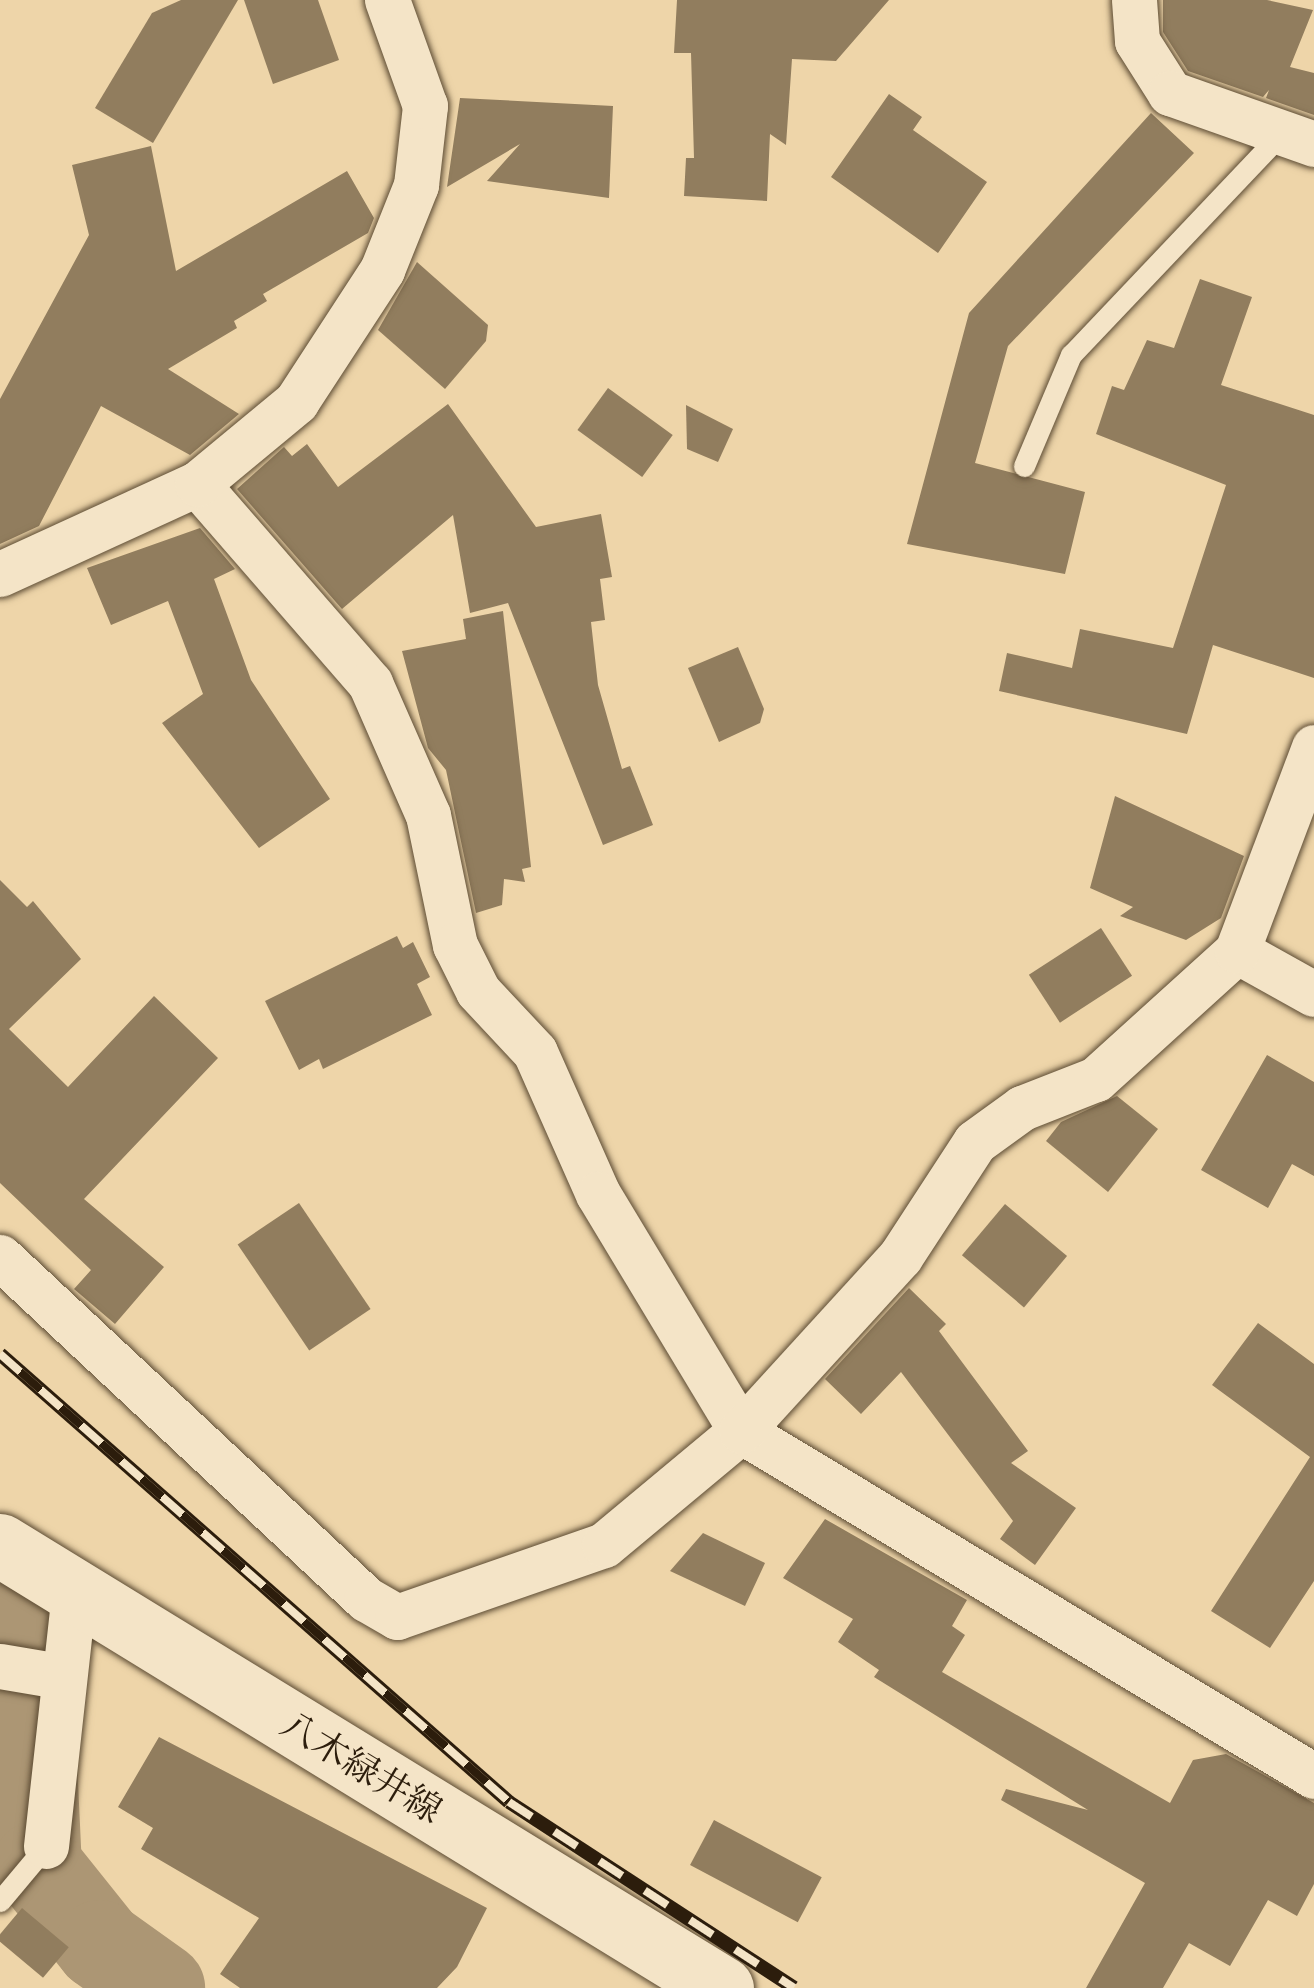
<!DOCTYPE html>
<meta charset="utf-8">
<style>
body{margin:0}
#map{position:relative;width:1314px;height:1988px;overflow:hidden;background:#eed5a9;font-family:"IM FELL French Canon","Noto Serif JP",serif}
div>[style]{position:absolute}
.river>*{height:90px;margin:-45px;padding:0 45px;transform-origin:45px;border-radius:45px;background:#ac9674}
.building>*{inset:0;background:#917d5e;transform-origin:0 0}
.roads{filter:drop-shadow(0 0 3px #5c4b33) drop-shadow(0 0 3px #5c4b33)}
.service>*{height:21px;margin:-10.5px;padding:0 10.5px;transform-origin:10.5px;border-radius:10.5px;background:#f4e4c7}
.minor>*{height:45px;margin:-22.5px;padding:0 22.5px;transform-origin:22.5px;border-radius:22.5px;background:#f4e4c7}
.secondary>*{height:63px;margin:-31.5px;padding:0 31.5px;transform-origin:31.5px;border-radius:31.5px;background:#f4e4c7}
.rail>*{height:14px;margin-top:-7px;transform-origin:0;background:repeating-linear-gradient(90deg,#f4e4c7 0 27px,#2c1d0c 0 54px);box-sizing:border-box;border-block:3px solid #2c1d0c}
span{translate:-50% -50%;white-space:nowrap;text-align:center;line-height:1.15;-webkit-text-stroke:9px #f4e4c7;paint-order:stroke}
.street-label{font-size:36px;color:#2c1d0c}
</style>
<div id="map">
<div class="river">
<div style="left:0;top:1584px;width:139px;rotate:77.6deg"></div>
<div style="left:30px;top:1720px;width:146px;rotate:87.3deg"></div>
<div style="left:37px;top:1866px;width:101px;rotate:51.4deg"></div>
<div style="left:100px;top:1945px;width:74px;rotate:35.6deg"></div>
</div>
<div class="building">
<div style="clip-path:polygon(181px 0,238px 0,153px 143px,95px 108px,152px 13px)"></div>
<div style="clip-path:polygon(244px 0,318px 0,339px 60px,273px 84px)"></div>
<div style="clip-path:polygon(677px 0,889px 0,836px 61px,792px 59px,786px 145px,770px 134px,767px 201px,684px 196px,686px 158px,694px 158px,691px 53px,674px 53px)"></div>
<div style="clip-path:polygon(1163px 0,1267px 0,1313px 10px,1290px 67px,1314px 73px,1314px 115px,1266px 98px,1269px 90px,1263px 97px,1188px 71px,1163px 32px)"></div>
<div style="clip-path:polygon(889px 94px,922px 117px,913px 130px,987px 182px,938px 253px,831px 177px)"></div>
<div style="clip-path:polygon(460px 98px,613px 106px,609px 198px,487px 181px,520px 144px,447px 187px)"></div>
<div style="clip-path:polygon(1151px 113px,1194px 153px,1008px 346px,975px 463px,1085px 492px,1065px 574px,907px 544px,969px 313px)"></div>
<div style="clip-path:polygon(151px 146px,176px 271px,347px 171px,374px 218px,368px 233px,263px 294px,267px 301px,234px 321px,237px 328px,168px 369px,239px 414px,190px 455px,101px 406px,39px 526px,0 544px,0 399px,89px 235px,72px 165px)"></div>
<div style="clip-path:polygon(417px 262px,488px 325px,486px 341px,445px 389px,378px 330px)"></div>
<div style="clip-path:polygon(1200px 279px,1252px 297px,1221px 385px,1314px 415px,1314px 678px,1213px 645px,1187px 734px,999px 691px,1007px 653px,1072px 668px,1080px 629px,1173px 648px,1226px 485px,1096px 434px,1112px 386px,1124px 390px,1147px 340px,1174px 348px)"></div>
<div style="left:608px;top:388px;width:80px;height:52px;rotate:36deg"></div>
<div style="clip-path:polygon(448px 404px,536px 527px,601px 514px,612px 577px,600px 579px,605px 620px,591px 622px,598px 685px,622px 769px,630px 766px,653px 825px,603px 845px,508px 603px,470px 613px,453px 515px,342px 609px,237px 489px,284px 447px,292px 456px,307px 444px,338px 487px)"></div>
<div style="clip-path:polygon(686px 405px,733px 429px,718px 462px,687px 449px)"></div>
<div style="clip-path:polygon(200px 528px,235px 569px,214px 579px,251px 680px,330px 799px,259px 848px,162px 723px,203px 694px,168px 601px,111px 625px,87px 568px)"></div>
<div style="clip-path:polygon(503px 611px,531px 867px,522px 869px,525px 882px,504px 879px,502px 905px,476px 913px,446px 770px,428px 748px,402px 651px,466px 639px,463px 619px)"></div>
<div style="clip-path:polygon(738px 647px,764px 709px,760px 723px,719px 742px,688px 668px)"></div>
<div style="clip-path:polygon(1115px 796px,1244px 856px,1221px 918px,1186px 940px,1120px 916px,1133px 907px,1090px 888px)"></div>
<div style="clip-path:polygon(0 880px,27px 907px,33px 901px,81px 959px,9px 1029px,68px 1087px,154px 996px,218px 1058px,84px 1199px,164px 1267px,115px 1324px,74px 1289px,91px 1270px,0 1183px)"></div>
<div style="left:1101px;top:928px;width:57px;height:86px;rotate:57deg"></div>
<div style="clip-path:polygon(397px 936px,403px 948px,413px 942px,430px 977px,417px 984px,432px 1015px,323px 1069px,319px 1059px,299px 1070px,265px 1001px)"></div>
<div style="clip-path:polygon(1267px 1055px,1314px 1082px,1314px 1176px,1292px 1164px,1268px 1208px,1201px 1170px)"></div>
<div style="clip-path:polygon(1117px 1096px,1158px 1129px,1108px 1192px,1046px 1141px,1061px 1122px)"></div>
<div style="left:299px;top:1203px;width:128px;height:74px;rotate:56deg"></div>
<div style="left:1005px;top:1204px;width:81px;height:67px;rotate:40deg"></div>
<div style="clip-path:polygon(909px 1288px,946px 1324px,939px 1331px,1028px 1451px,1011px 1463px,1076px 1508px,1035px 1565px,1000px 1539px,1013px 1521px,901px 1372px,861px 1414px,825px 1379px)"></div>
<div style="clip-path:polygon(1258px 1323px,1314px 1364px,1314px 1581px,1270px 1648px,1211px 1611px,1310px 1457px,1212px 1385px)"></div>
<div style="clip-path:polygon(825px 1519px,967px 1600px,952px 1626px,965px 1635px,942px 1672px,1170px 1803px,1193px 1760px,1226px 1754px,1314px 1803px,1314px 1884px,1297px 1916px,1268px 1900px,1230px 1966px,1189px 1943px,1163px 1988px,1086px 1988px,1145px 1883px,1001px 1800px,1006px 1789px,1088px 1810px,874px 1677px,879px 1670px,838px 1642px,853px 1619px,783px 1578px)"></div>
<div style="clip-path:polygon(703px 1533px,765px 1563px,745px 1606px,670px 1571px)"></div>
<div style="clip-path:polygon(159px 1737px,487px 1908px,457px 1967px,437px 1988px,240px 1988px,220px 1974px,259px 1918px,141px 1849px,153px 1828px,118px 1807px)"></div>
<div style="left:714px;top:1820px;width:122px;height:51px;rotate:28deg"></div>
<div style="left:22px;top:1908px;width:61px;height:40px;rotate:40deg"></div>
</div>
<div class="roads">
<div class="service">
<div style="left:1024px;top:466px;width:121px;rotate:-67.1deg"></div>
<div style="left:1071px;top:355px;width:306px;rotate:-46.5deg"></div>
<div style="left:0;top:1901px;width:72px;rotate:-50.1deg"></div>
</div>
<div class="minor">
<div style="left:1134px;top:0;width:41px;rotate:85.8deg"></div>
<div style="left:1137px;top:41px;width:62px;rotate:57.6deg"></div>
<div style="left:1170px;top:93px;width:153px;rotate:19.5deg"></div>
<div style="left:197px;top:484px;width:264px;rotate:49deg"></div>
<div style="left:370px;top:683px;width:144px;rotate:66.3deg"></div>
<div style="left:428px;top:815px;width:133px;rotate:78.3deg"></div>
<div style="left:455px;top:945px;width:51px;rotate:63.4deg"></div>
<div style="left:478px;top:991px;width:83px;rotate:46.9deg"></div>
<div style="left:535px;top:1052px;width:155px;rotate:66.1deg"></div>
<div style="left:598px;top:1194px;width:277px;rotate:58.9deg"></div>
<div style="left:741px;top:1431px;width:669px;rotate:31.05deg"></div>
<div style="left:0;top:574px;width:217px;rotate:-24.6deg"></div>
<div style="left:197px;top:484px;width:129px;rotate:-39.6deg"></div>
<div style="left:296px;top:402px;width:158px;rotate:-56.9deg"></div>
<div style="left:382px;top:270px;width:92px;rotate:-68.2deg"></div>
<div style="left:416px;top:185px;width:80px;rotate:-83.5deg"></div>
<div style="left:425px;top:106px;width:113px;rotate:-109.7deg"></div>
<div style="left:1237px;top:951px;width:88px;rotate:29.2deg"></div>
<div style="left:0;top:1257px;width:501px;rotate:43.06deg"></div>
<div style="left:366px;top:1599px;width:36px;rotate:30deg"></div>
<div style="left:397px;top:1617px;width:219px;rotate:-19.2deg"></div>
<div style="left:604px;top:1545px;width:178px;rotate:-39.8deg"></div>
<div style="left:741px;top:1431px;width:236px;rotate:-47.6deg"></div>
<div style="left:900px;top:1257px;width:137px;rotate:-56.9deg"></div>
<div style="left:975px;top:1142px;width:58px;rotate:-35.9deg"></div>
<div style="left:1022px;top:1108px;width:79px;rotate:-21.4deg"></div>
<div style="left:1096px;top:1079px;width:190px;rotate:-42.2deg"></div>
<div style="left:1237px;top:951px;width:218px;rotate:-69.3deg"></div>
<div style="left:0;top:1666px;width:60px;rotate:9.6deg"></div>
<div style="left:46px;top:1846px;width:256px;rotate:-83.7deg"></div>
</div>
<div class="secondary">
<div style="left:0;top:1545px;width:847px;rotate:31.53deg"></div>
</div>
</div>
<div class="rail">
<div style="left:0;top:1354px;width:678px;rotate:41.35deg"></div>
<div style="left:509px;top:1802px;width:340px;rotate:33.1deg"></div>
</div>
<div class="street-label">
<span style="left:361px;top:1768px;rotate:31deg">八木緑井線</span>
</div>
</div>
